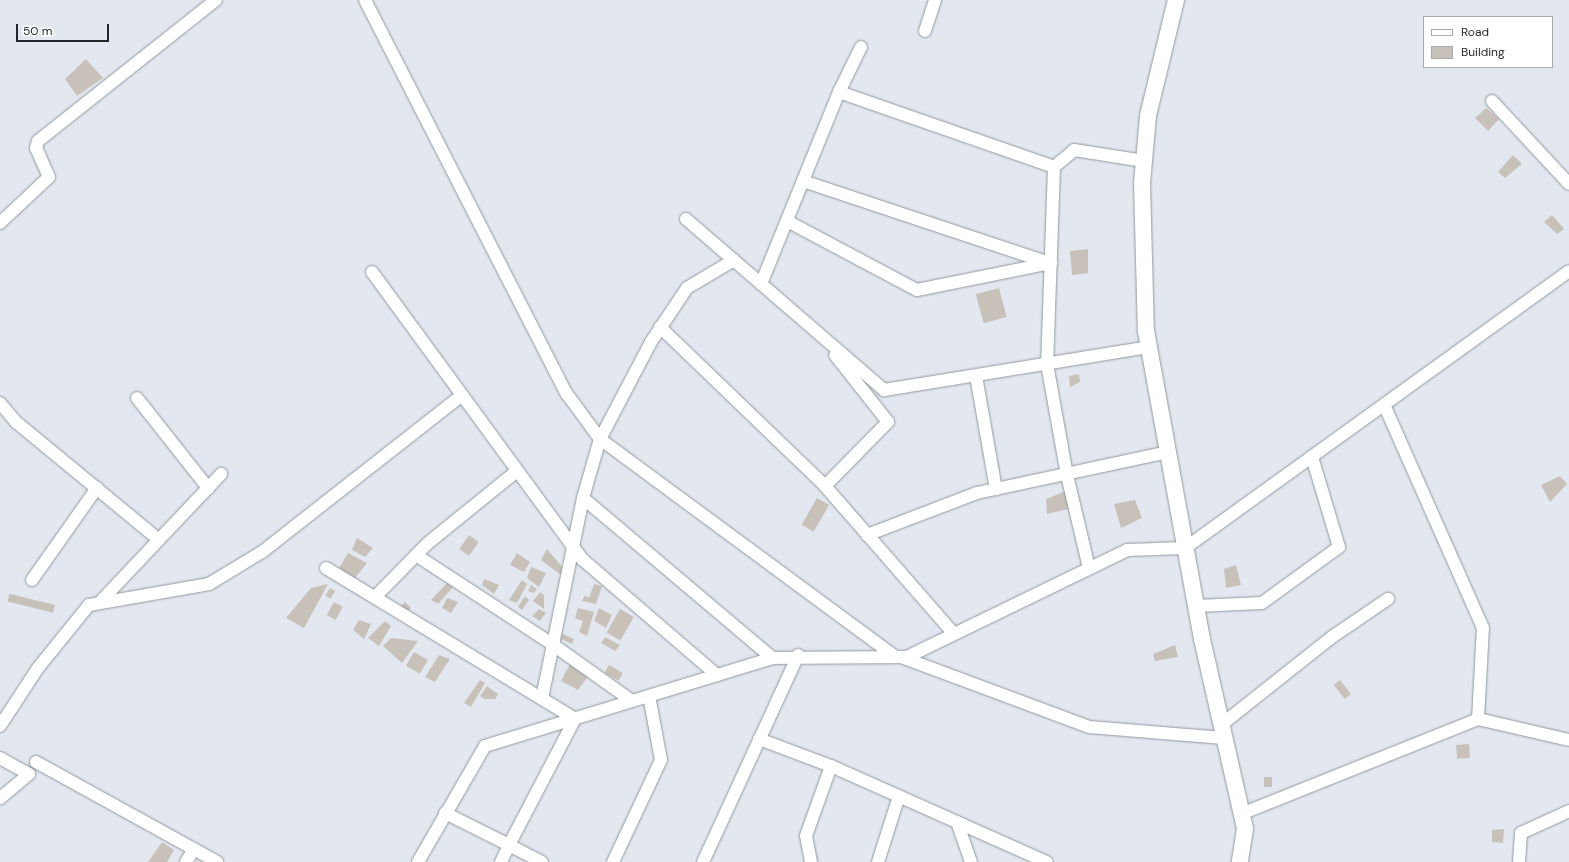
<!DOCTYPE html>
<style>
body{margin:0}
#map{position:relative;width:1569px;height:862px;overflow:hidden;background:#e3e8f0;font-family:"DM Sans",sans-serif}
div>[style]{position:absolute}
.building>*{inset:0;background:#c7c1b9;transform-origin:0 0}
.roads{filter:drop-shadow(0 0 1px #93989f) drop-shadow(0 0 1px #93989f)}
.minor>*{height:12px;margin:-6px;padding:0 6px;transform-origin:6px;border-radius:6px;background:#fff}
.major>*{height:16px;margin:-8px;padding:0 8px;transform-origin:8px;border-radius:8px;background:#fff}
span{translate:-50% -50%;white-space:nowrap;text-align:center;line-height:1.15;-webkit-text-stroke:4px #fff;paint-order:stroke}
.legend{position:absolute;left:1423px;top:16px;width:130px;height:52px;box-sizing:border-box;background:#fff;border:1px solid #a7a8a9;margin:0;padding:5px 7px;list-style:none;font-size:12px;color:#242629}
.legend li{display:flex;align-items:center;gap:8px;height:20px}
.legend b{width:20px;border:1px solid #a7a8a9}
.scale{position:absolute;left:16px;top:24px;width:93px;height:18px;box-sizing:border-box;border:2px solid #242629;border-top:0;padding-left:5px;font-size:12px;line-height:14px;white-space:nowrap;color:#242629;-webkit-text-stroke:3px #fff;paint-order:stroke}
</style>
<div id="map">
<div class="building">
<div style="clip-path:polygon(86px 59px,103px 78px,77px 96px,65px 79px)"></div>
<div style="clip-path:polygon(1486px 108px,1499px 119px,1488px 131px,1475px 118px)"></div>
<div style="clip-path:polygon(1513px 155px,1522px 164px,1505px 178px,1498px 172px)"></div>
<div style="clip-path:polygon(1552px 215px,1564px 229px,1557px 234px,1544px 222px)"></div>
<div style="clip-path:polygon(1088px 249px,1088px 273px,1072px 275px,1070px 251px)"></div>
<div style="left:999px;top:288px;width:30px;height:24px;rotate:75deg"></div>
<div style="clip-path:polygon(1079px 374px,1080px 382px,1070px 387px,1069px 376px)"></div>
<div style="clip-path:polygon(1560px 476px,1567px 484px,1550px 502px,1541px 485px)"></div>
<div style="clip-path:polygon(1066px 491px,1069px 509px,1047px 514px,1046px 499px)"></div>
<div style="left:817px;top:498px;width:14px;height:31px;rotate:30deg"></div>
<div style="clip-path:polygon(1135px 500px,1142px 518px,1121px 528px,1114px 504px)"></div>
<div style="left:469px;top:535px;width:12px;height:17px;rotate:35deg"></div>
<div style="clip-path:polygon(357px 538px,373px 548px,365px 557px,352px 550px)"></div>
<div style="clip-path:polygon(547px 549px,563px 568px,561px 575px,541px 560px)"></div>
<div style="clip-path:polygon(348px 553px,367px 563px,355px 578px,339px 568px)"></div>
<div style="clip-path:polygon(517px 553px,530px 562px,524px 572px,510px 565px)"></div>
<div style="clip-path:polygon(1236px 565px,1241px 585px,1226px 588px,1224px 569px)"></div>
<div style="clip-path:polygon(531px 567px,546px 573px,539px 587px,527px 578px)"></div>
<div style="clip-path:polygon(484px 579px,499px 585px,494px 594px,482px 585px)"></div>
<div style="clip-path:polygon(522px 580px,527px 584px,517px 603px,509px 600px)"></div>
<div style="clip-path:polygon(447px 583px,453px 587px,438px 604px,431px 600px)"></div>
<div style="clip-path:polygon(328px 584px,304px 628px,286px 618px,311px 588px)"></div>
<div style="clip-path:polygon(594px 584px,602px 586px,596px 604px,582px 601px,585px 595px,589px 598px)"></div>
<div style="clip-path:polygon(531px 585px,537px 589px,534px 593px,528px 591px)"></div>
<div style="left:330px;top:588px;width:6px;height:9px;rotate:31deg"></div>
<div style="clip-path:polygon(540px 592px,544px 595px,544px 609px,533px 601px)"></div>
<div style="clip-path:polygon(525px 596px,529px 600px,522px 610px,518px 607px)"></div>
<div style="clip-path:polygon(447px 598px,458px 602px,451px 613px,442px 608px)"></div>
<div style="left:334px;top:602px;width:10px;height:15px;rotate:29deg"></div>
<div style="clip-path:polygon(405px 602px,411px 608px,407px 613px,399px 608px)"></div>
<div style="left:55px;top:605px;width:8px;height:47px;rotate:104deg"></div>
<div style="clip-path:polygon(578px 608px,594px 612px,587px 636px,579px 632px,583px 621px,575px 618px)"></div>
<div style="clip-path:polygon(599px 608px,612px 615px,606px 628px,594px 621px)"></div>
<div style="clip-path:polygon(539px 609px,546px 613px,540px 621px,532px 616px)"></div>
<div style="left:620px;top:609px;width:16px;height:27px;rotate:30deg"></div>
<div style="clip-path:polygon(359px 620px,371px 624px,364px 639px,353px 630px)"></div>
<div style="clip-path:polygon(385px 621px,391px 626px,379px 646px,368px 638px)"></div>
<div style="clip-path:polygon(563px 634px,574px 639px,572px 644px,559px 638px)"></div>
<div style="clip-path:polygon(605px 637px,620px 645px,615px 651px,601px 643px)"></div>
<div style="clip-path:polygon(391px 638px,418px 641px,402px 663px,383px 646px)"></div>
<div style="clip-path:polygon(1175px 645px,1178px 657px,1155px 661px,1153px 654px)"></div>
<div style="left:414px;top:652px;width:16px;height:16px;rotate:30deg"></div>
<div style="clip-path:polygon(439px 655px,450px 659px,435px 682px,425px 677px)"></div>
<div style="clip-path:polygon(571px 662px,589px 675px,578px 690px,561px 681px)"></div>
<div style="left:609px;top:665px;width:16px;height:9px;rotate:30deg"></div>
<div style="clip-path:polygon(480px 680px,485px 683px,471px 707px,464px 703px)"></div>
<div style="left:1340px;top:680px;width:18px;height:8px;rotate:52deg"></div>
<div style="clip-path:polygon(487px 686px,498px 694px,495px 699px,484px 699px,480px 696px)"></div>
<div style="left:1469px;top:744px;width:14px;height:13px;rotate:86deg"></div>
<div style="left:1272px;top:777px;width:10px;height:8px;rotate:90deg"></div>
<div style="clip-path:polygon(1504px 829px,1503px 843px,1492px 842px,1492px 830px)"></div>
<div style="clip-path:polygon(162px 842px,174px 850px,167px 862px,148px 862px)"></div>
</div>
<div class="roads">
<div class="minor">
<div style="left:365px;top:0;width:443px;rotate:62.9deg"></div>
<div style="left:567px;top:394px;width:56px;rotate:53.7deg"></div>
<div style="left:600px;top:439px;width:61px;rotate:106.1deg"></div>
<div style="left:583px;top:498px;width:248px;rotate:40.2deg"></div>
<div style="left:925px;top:31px;width:33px;rotate:-72deg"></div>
<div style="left:839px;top:92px;width:50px;rotate:-63.9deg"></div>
<div style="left:1492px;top:101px;width:113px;rotate:47.1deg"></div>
<div style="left:1054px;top:167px;width:197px;rotate:92deg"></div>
<div style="left:1047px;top:364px;width:113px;rotate:79.8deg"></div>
<div style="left:1067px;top:475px;width:96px;rotate:76.7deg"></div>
<div style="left:803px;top:181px;width:260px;rotate:18.4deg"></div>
<div style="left:686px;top:219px;width:262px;rotate:40.8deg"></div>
<div style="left:884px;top:390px;width:268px;rotate:-9.2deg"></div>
<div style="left:787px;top:221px;width:147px;rotate:28deg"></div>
<div style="left:917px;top:290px;width:137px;rotate:-11.4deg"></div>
<div style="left:0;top:223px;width:67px;rotate:-43.2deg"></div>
<div style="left:49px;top:177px;width:32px;rotate:-114deg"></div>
<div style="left:36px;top:148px;width:7px;rotate:-74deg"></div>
<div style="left:38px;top:141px;width:227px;rotate:-38.4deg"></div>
<div style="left:734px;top:260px;width:55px;rotate:149.2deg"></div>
<div style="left:687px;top:288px;width:65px;rotate:123.7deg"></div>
<div style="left:651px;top:342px;width:110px;rotate:117.7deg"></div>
<div style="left:600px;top:439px;width:365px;rotate:36.4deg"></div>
<div style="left:372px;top:272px;width:356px;rotate:53.8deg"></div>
<div style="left:582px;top:559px;width:178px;rotate:40.7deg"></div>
<div style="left:761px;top:284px;width:207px;rotate:-67.9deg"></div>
<div style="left:839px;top:92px;width:228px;rotate:19.2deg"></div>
<div style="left:1054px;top:167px;width:26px;rotate:-40deg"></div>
<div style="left:1074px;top:150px;width:71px;rotate:8.9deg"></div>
<div style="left:660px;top:327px;width:229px;rotate:43.9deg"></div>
<div style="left:825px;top:486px;width:196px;rotate:48.9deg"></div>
<div style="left:976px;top:376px;width:115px;rotate:80deg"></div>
<div style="left:137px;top:398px;width:115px;rotate:51.7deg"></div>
<div style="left:0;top:403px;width:25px;rotate:50deg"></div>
<div style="left:16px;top:422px;width:185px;rotate:39.5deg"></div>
<div style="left:825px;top:486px;width:90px;rotate:-45.5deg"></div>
<div style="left:888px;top:422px;width:85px;rotate:-128.3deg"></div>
<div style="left:867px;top:535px;width:118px;rotate:-20.9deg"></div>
<div style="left:977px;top:493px;width:195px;rotate:-12.1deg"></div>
<div style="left:416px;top:555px;width:163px;rotate:33.2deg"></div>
<div style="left:552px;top:644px;width:98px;rotate:35.5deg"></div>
<div style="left:326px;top:568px;width:291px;rotate:31.2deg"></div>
<div style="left:32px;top:580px;width:113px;rotate:-54.8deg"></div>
<div style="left:375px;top:597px;width:76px;rotate:-45.5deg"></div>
<div style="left:428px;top:543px;width:114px;rotate:-39deg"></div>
<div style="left:101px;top:601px;width:175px;rotate:-46.6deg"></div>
<div style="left:1196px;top:606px;width:66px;rotate:-2.6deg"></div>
<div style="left:1262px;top:603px;width:95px;rotate:-36deg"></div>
<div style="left:1339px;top:547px;width:94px;rotate:-106.7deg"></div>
<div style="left:901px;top:657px;width:201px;rotate:20.4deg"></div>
<div style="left:1089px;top:727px;width:135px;rotate:4.7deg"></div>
<div style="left:542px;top:698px;width:204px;rotate:-78.4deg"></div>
<div style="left:1478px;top:719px;width:93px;rotate:13deg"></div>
<div style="left:1221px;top:725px;width:142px;rotate:-38.4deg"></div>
<div style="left:1332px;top:637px;width:68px;rotate:-34.2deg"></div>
<div style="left:0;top:726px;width:69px;rotate:-56.8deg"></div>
<div style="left:38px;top:668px;width:81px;rotate:-51deg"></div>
<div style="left:89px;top:605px;width:122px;rotate:-9.9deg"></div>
<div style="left:209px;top:584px;width:62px;rotate:-31.1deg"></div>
<div style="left:262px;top:552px;width:254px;rotate:-38.1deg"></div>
<div style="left:759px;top:739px;width:77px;rotate:20.6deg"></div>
<div style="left:831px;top:766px;width:74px;rotate:109.7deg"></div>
<div style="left:806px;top:836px;width:26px;rotate:79deg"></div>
<div style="left:0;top:758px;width:33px;rotate:29deg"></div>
<div style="left:29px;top:774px;width:38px;rotate:140deg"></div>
<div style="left:36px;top:762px;width:207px;rotate:28.9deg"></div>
<div style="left:831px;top:766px;width:236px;rotate:24deg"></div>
<div style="left:445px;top:813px;width:72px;rotate:26.6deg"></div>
<div style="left:509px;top:845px;width:19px;rotate:115deg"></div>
<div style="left:1241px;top:814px;width:255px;rotate:-21.8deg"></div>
<div style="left:1478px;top:719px;width:91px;rotate:-86.9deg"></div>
<div style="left:1483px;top:628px;width:244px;rotate:-113.9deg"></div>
<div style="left:957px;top:822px;width:42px;rotate:70.7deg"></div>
<div style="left:186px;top:862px;width:15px;rotate:-58deg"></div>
<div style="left:418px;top:862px;width:134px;rotate:-60deg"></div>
<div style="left:485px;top:746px;width:300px;rotate:-17deg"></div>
<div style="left:772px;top:658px;width:135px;rotate:-0.4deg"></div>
<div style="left:907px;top:657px;width:245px;rotate:-25.9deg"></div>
<div style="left:1127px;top:550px;width:58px;rotate:-2deg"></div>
<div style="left:1185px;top:548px;width:473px;rotate:-35.8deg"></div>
<div style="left:542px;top:862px;width:37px;rotate:-153deg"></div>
<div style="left:509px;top:845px;width:142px;rotate:-62.4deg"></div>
<div style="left:613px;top:862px;width:113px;rotate:-64.8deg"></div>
<div style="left:661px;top:760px;width:65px;rotate:-100.6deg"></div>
<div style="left:703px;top:862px;width:228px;rotate:-65.3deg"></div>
<div style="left:878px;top:862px;width:69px;rotate:-72.3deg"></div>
<div style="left:1519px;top:862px;width:29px;rotate:-86deg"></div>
<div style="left:1521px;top:833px;width:53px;rotate:-24.6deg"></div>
</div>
<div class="major">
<div style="left:1176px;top:0;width:119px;rotate:103.6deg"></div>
<div style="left:1148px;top:116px;width:67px;rotate:95.1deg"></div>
<div style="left:1142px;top:183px;width:148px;rotate:88.5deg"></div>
<div style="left:1146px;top:331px;width:313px;rotate:79.7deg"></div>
<div style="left:1202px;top:639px;width:195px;rotate:77.2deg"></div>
<div style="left:1245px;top:829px;width:33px;rotate:99deg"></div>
</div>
</div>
<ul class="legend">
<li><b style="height:5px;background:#fff"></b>Road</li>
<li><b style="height:11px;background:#c7c1b9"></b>Building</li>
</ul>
<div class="scale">50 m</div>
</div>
